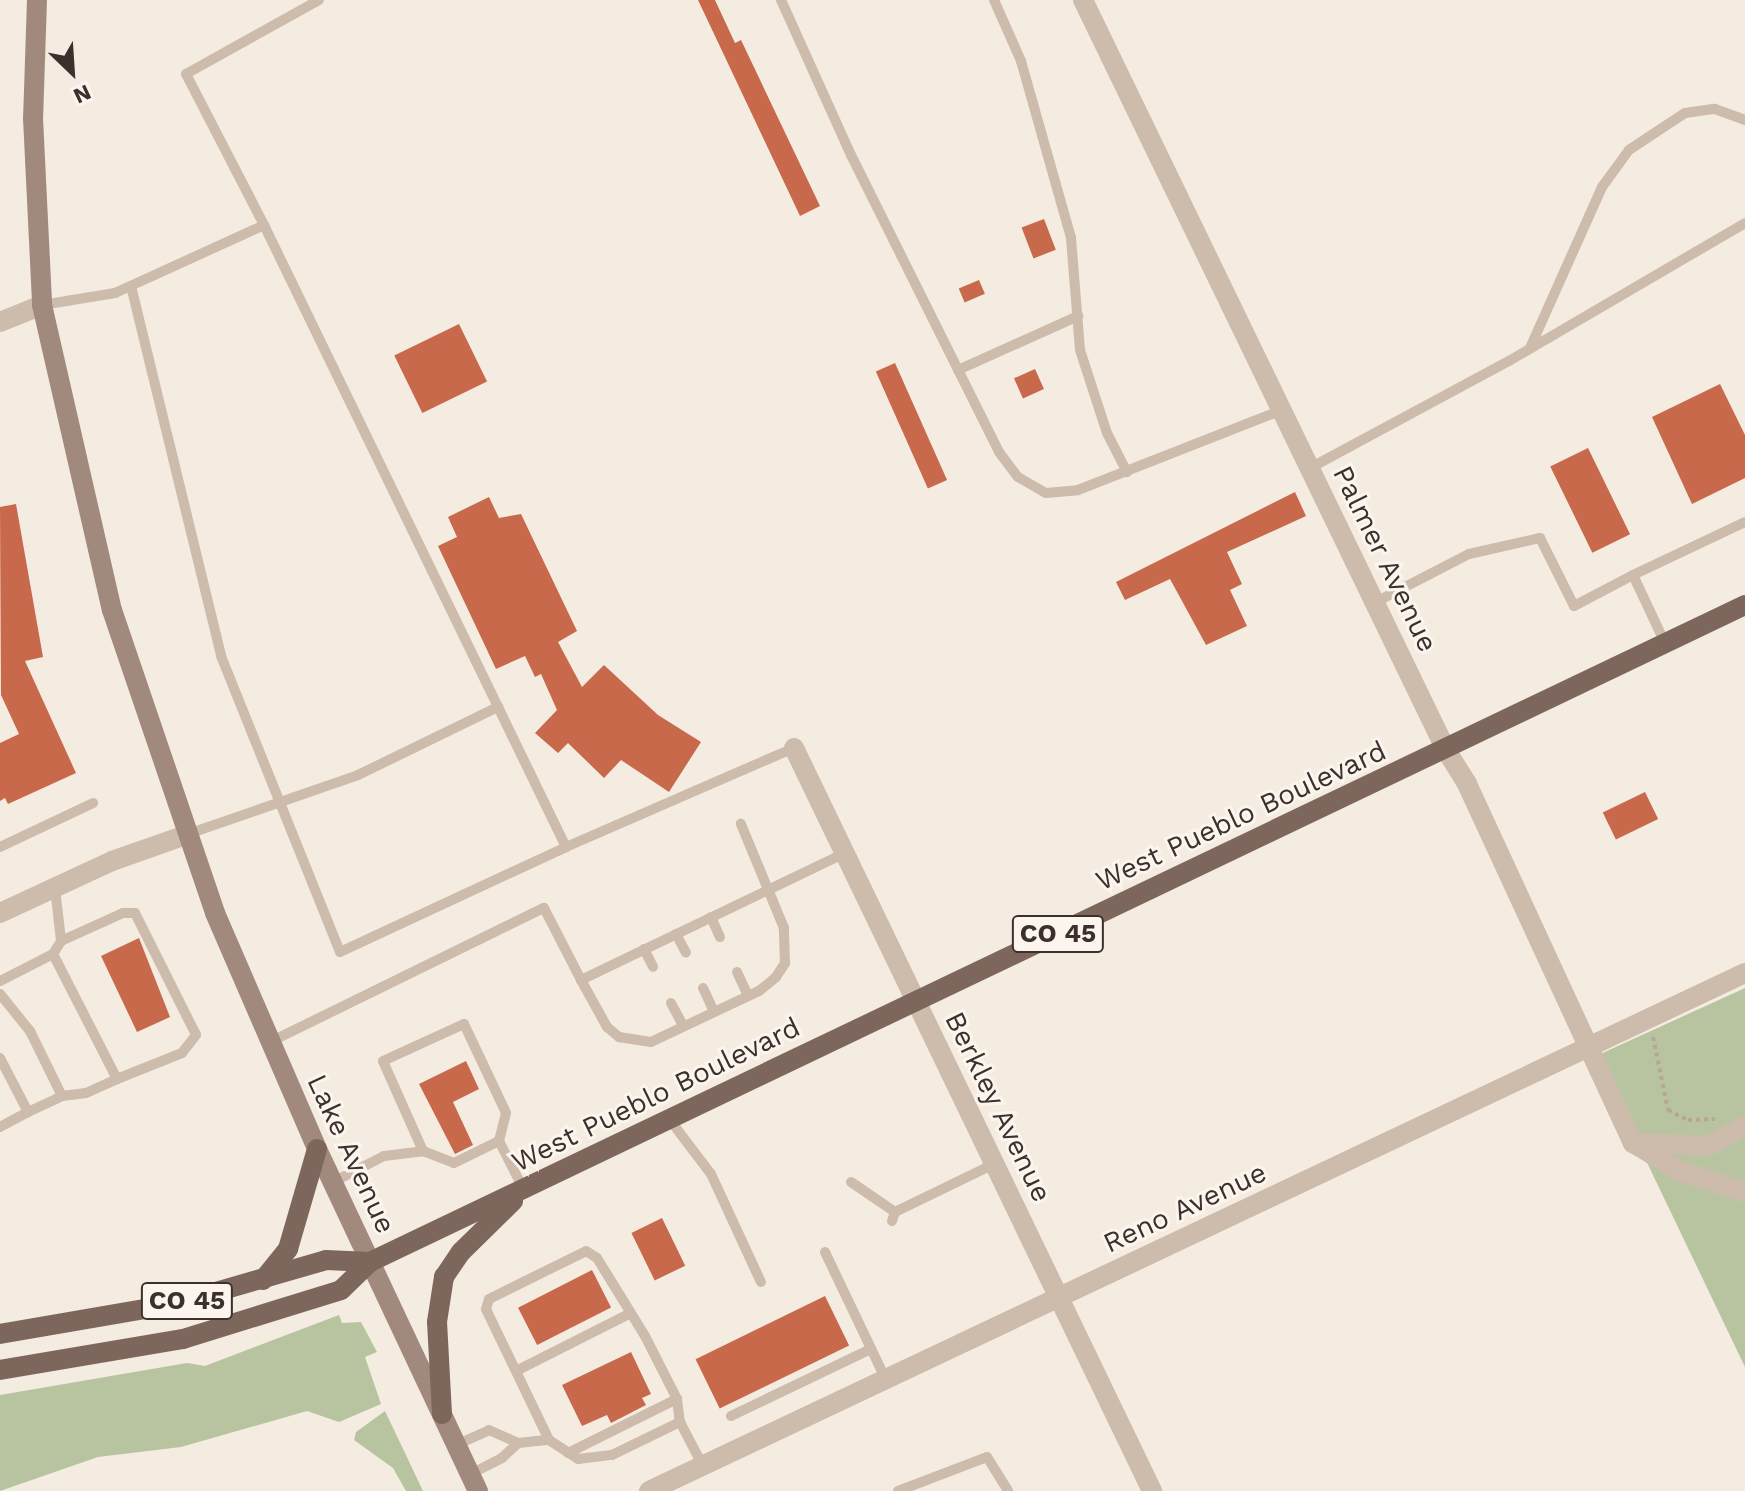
<!DOCTYPE html>
<style>
body{margin:0}
#map{position:relative;width:1745px;height:1491px;overflow:hidden;background:#f4ebe1;font-family:"Work Sans",sans-serif}
div>[style]{position:absolute}
.green>*{inset:0;background:#b8c4a0}
.building>*{inset:0;background:#c8694b;transform-origin:0 0}
.path>*{height:4px;margin-top:-2px;transform-origin:0;background:repeating-linear-gradient(90deg,#b9a596 0 4px,transparent 0 8px)}
.lane>*{height:10px;margin:-5px;padding:0 5px;transform-origin:5px;border-radius:5px;background:#cdbbac}
.street>*{height:20px;margin:-10px;padding:0 10px;transform-origin:10px;border-radius:10px;background:#cdbbac}
.secondary>*{height:20px;margin:-10px;padding:0 10px;transform-origin:10px;border-radius:10px;background:#a18a7d}
.primary>*{height:20px;margin:-10px;padding:0 10px;transform-origin:10px;border-radius:10px;background:#7d675c}
span{translate:-50% -50%;white-space:nowrap;text-align:center;line-height:1.15;-webkit-text-stroke:6px #fbf5ee;paint-order:stroke}
.shield-label span{padding:2px 6px;background:#fbf5ee;border:2px solid;border-radius:6px;-webkit-text-stroke-width:0}
.shield-label{font-size:26px;color:#3b302b;font-weight:700}
.street-label{font-size:28px;color:#3b302b}
.north{position:absolute;left:32px;top:32px;width:80px;height:80px;-webkit-text-stroke:6px #fbf5ee;paint-order:stroke;rotate:155deg;font-size:22px;font-weight:700;line-height:32px;text-align:center;color:#3b302b}
.north::after{content:'';display:block;margin:auto;width:28px;height:36px;background:#3b302b;clip-path:polygon(50% 0,100% 100%,50% 72%,0 100%)}
</style>
<div id="map">
<div class="green">
<div style="clip-path:polygon(1745px 988px,1745px 1367px,1596px 1056px)"></div>
<div style="clip-path:polygon(339px 1315px,342px 1323px,361px 1322px,377px 1352px,365px 1357px,381px 1404px,339px 1422px,307px 1411px,181px 1447px,98px 1457px,0 1491px,0 1395px,187px 1363px,205px 1366px)"></div>
<div style="clip-path:polygon(385px 1411px,423px 1491px,406px 1491px,393px 1468px,354px 1440px,356px 1432px)"></div>
</div>
<div class="building">
<div style="clip-path:polygon(698px 0,715px 0,735px 43px,741px 40px,820px 206px,800px 216px)"></div>
<div style="left:1044px;top:219px;width:33px;height:24px;rotate:69deg"></div>
<div style="left:979px;top:280px;width:15px;height:22px;rotate:67deg"></div>
<div style="left:459px;top:324px;width:64px;height:72px;rotate:64deg"></div>
<div style="left:895px;top:363px;width:128px;height:21px;rotate:66deg"></div>
<div style="left:1035px;top:369px;width:22px;height:23px;rotate:66deg"></div>
<div style="clip-path:polygon(1720px 384px,1745px 435px,1745px 478px,1692px 504px,1652px 417px)"></div>
<div style="left:1588px;top:448px;width:96px;height:42px;rotate:64deg"></div>
<div style="clip-path:polygon(1295px 492px,1306px 516px,1227px 552px,1242px 584px,1230px 590px,1247px 626px,1206px 645px,1170px 579px,1125px 600px,1116px 582px)"></div>
<div style="clip-path:polygon(489px 497px,499px 518px,521px 514px,577px 631px,558px 642px,582px 687px,604px 665px,658px 715px,701px 742px,669px 792px,621px 760px,604px 778px,568px 743px,558px 753px,535px 733px,557px 710px,541px 674px,535px 677px,525px 656px,496px 669px,438px 546px,457px 537px,448px 517px)"></div>
<div style="clip-path:polygon(16px 504px,43px 657px,25px 661px,76px 773px,8px 804px,5px 798px,0 801px,0 743px,19px 734px,1px 695px,0 507px)"></div>
<div style="left:1645px;top:792px;width:30px;height:47px;rotate:64deg"></div>
<div style="clip-path:polygon(139px 938px,170px 1017px,137px 1032px,101px 956px)"></div>
<div style="clip-path:polygon(466px 1061px,479px 1089px,453px 1102px,473px 1145px,455px 1154px,419px 1084px)"></div>
<div style="left:662px;top:1218px;width:53px;height:34px;rotate:64deg"></div>
<div style="left:592px;top:1270px;width:42px;height:83px;rotate:63deg"></div>
<div style="left:825px;top:1296px;width:55px;height:144px;rotate:64deg"></div>
<div style="clip-path:polygon(631px 1352px,651px 1394px,642px 1398px,646px 1405px,611px 1423px,607px 1415px,582px 1426px,562px 1385px)"></div>
</div>
<div class="path">
<div style="left:1653px;top:1037px;width:75px;rotate:78.4deg"></div>
<div style="left:1668px;top:1110px;width:22px;rotate:27deg"></div>
<div style="left:1688px;top:1120px;width:27px;rotate:-2deg"></div>
</div>
<div class="lane">
<div style="left:781px;top:0;width:170px;rotate:65.7deg"></div>
<div style="left:851px;top:155px;width:332px;rotate:63.5deg"></div>
<div style="left:999px;top:452px;width:31px;rotate:53deg"></div>
<div style="left:1018px;top:477px;width:32px;rotate:30deg"></div>
<div style="left:1046px;top:493px;width:32px;rotate:-5deg"></div>
<div style="left:1078px;top:490px;width:219px;rotate:-21.4deg"></div>
<div style="left:994px;top:0;width:67px;rotate:66.1deg"></div>
<div style="left:1021px;top:61px;width:184px;rotate:74.2deg"></div>
<div style="left:1071px;top:238px;width:112px;rotate:85.4deg"></div>
<div style="left:1080px;top:350px;width:87px;rotate:72deg"></div>
<div style="left:1107px;top:433px;width:44px;rotate:62.9deg"></div>
<div style="left:264px;top:225px;width:170px;rotate:-117.3deg"></div>
<div style="left:186px;top:74px;width:152px;rotate:-29.1deg"></div>
<div style="left:131px;top:286px;width:381px;rotate:76.3deg"></div>
<div style="left:221px;top:656px;width:319px;rotate:68.1deg"></div>
<div style="left:340px;top:952px;width:249px;rotate:-24.9deg"></div>
<div style="left:42px;top:305px;width:74px;rotate:-9.3deg"></div>
<div style="left:115px;top:293px;width:164px;rotate:-24.5deg"></div>
<div style="left:264px;top:225px;width:536px;rotate:64.1deg"></div>
<div style="left:1530px;top:348px;width:176px;rotate:-65.9deg"></div>
<div style="left:1602px;top:187px;width:46px;rotate:-53.9deg"></div>
<div style="left:1629px;top:150px;width:67px;rotate:-33.5deg"></div>
<div style="left:1685px;top:113px;width:30px;rotate:-8deg"></div>
<div style="left:1715px;top:109px;width:32px;rotate:20deg"></div>
<div style="left:958px;top:370px;width:132px;rotate:-24.2deg"></div>
<div style="left:1310px;top:468px;width:226px;rotate:-28.3deg"></div>
<div style="left:1509px;top:361px;width:273px;rotate:-30.3deg"></div>
<div style="left:1633px;top:575px;width:124px;rotate:-25.3deg"></div>
<div style="left:1374px;top:603px;width:107px;rotate:-27.3deg"></div>
<div style="left:1469px;top:554px;width:73px;rotate:-12.7deg"></div>
<div style="left:1540px;top:538px;width:76px;rotate:63.4deg"></div>
<div style="left:1574px;top:606px;width:67px;rotate:-27.7deg"></div>
<div style="left:1633px;top:575px;width:75px;rotate:64.8deg"></div>
<div style="left:188px;top:834px;width:180px;rotate:-19.1deg"></div>
<div style="left:358px;top:775px;width:156px;rotate:-25.9deg"></div>
<div style="left:498px;top:707px;width:156px;rotate:64.1deg"></div>
<div style="left:566px;top:847px;width:249px;rotate:-23.5deg"></div>
<div style="left:0;top:847px;width:103px;rotate:-25.3deg"></div>
<div style="left:55px;top:888px;width:53px;rotate:83.5deg"></div>
<div style="left:711px;top:917px;width:22px;rotate:66deg"></div>
<div style="left:676px;top:934px;width:21px;rotate:62deg"></div>
<div style="left:644px;top:949px;width:20px;rotate:63deg"></div>
<div style="left:737px;top:972px;width:26px;rotate:65deg"></div>
<div style="left:581px;top:980px;width:54px;rotate:61deg"></div>
<div style="left:607px;top:1027px;width:16px;rotate:40deg"></div>
<div style="left:619px;top:1037px;width:32px;rotate:9deg"></div>
<div style="left:651px;top:1042px;width:119px;rotate:-25.3deg"></div>
<div style="left:759px;top:991px;width:22px;rotate:-39deg"></div>
<div style="left:776px;top:977px;width:17px;rotate:-57deg"></div>
<div style="left:785px;top:963px;width:35px;rotate:-92deg"></div>
<div style="left:784px;top:928px;width:113px;rotate:-112.5deg"></div>
<div style="left:0;top:981px;width:59px;rotate:-27deg"></div>
<div style="left:703px;top:988px;width:26px;rotate:65deg"></div>
<div style="left:0;top:994px;width:48px;rotate:51deg"></div>
<div style="left:30px;top:1031px;width:72px;rotate:63.8deg"></div>
<div style="left:62px;top:1096px;width:24px;rotate:-7deg"></div>
<div style="left:86px;top:1093px;width:34px;rotate:-24deg"></div>
<div style="left:117px;top:1079px;width:140px;rotate:-117.1deg"></div>
<div style="left:53px;top:954px;width:15px;rotate:-58deg"></div>
<div style="left:61px;top:941px;width:68px;rotate:-24.3deg"></div>
<div style="left:123px;top:913px;width:12px"></div>
<div style="left:135px;top:913px;width:136px;rotate:63.4deg"></div>
<div style="left:196px;top:1035px;width:23px;rotate:128deg"></div>
<div style="left:182px;top:1053px;width:70px;rotate:158.2deg"></div>
<div style="left:671px;top:1003px;width:26px;rotate:62deg"></div>
<div style="left:270px;top:1042px;width:305px;rotate:-26.1deg"></div>
<div style="left:544px;top:908px;width:81px;rotate:62.8deg"></div>
<div style="left:581px;top:980px;width:293px;rotate:-25.7deg"></div>
<div style="left:0;top:1058px;width:61px;rotate:62.6deg"></div>
<div style="left:28px;top:1112px;width:32px;rotate:152deg"></div>
<div style="left:28px;top:1112px;width:38px;rotate:-25deg"></div>
<div style="left:670px;top:1120px;width:68px;rotate:52.8deg"></div>
<div style="left:711px;top:1174px;width:119px;rotate:65.2deg"></div>
<div style="left:423px;top:1151px;width:98px;rotate:-114deg"></div>
<div style="left:383px;top:1061px;width:89px;rotate:-24.6deg"></div>
<div style="left:464px;top:1024px;width:98px;rotate:64.7deg"></div>
<div style="left:506px;top:1113px;width:29px;rotate:104deg"></div>
<div style="left:333px;top:1182px;width:57px;rotate:-27deg"></div>
<div style="left:384px;top:1156px;width:39px;rotate:-7deg"></div>
<div style="left:423px;top:1151px;width:33px;rotate:21deg"></div>
<div style="left:454px;top:1163px;width:50px;rotate:-26.1deg"></div>
<div style="left:499px;top:1141px;width:55px;rotate:63deg"></div>
<div style="left:851px;top:1182px;width:53px;rotate:34.3deg"></div>
<div style="left:892px;top:1221px;width:9px;rotate:-72deg"></div>
<div style="left:895px;top:1212px;width:110px;rotate:-25.9deg"></div>
<div style="left:825px;top:1252px;width:142px;rotate:64.5deg"></div>
<div style="left:516px;top:1371px;width:127px;rotate:-26.8deg"></div>
<div style="left:731px;top:1416px;width:155px;rotate:-25.6deg"></div>
<div style="left:549px;top:1440px;width:145px;rotate:-115.7deg"></div>
<div style="left:486px;top:1309px;width:10px;rotate:-73deg"></div>
<div style="left:489px;top:1299px;width:108px;rotate:-26.3deg"></div>
<div style="left:586px;top:1251px;width:13px;rotate:32deg"></div>
<div style="left:597px;top:1258px;width:92px;rotate:58.4deg"></div>
<div style="left:645px;top:1336px;width:71px;rotate:63.1deg"></div>
<div style="left:677px;top:1399px;width:23px;rotate:83deg"></div>
<div style="left:518px;top:1443px;width:31px;rotate:-6deg"></div>
<div style="left:549px;top:1440px;width:35px;rotate:33deg"></div>
<div style="left:578px;top:1459px;width:34px;rotate:-7deg"></div>
<div style="left:612px;top:1455px;width:76px;rotate:-25.9deg"></div>
<div style="left:680px;top:1422px;width:50px;rotate:62.4deg"></div>
<div style="left:456px;top:1445px;width:36px;rotate:-24deg"></div>
<div style="left:489px;top:1430px;width:32px;rotate:24deg"></div>
<div style="left:518px;top:1443px;width:22px;rotate:137deg"></div>
<div style="left:502px;top:1458px;width:36px;rotate:153deg"></div>
<div style="left:568px;top:1453px;width:122px;rotate:-26.4deg"></div>
<div style="left:898px;top:1491px;width:95px;rotate:-20.9deg"></div>
<div style="left:987px;top:1457px;width:40px;rotate:58deg"></div>
</div>
<div class="street">
<div style="left:1083px;top:0;width:833px;rotate:64.17deg"></div>
<div style="left:1446px;top:750px;width:40px;rotate:58deg"></div>
<div style="left:1467px;top:784px;width:396px;rotate:65.2deg"></div>
<div style="left:1633px;top:1143px;width:55px;rotate:30.8deg"></div>
<div style="left:1680px;top:1171px;width:68px;rotate:17.9deg"></div>
<div style="left:0;top:322px;width:45px;rotate:-22deg"></div>
<div style="left:794px;top:748px;width:825px;rotate:64.27deg"></div>
<div style="left:0;top:913px;width:123px;rotate:-24.9deg"></div>
<div style="left:112px;top:861px;width:78px;rotate:-19.4deg"></div>
<div style="left:1638px;top:1143px;width:70px;rotate:2.5deg"></div>
<div style="left:1708px;top:1146px;width:42px;rotate:-28.4deg"></div>
<div style="left:649px;top:1491px;width:1212px;rotate:-25.3deg"></div>
</div>
<div class="secondary">
<div style="left:37px;top:0;width:118px;rotate:91.9deg"></div>
<div style="left:33px;top:118px;width:187px;rotate:87.2deg"></div>
<div style="left:42px;top:305px;width:313px;rotate:77.1deg"></div>
<div style="left:112px;top:610px;width:320px;rotate:71.2deg"></div>
<div style="left:215px;top:913px;width:257px;rotate:66.6deg"></div>
<div style="left:317px;top:1149px;width:378px;rotate:64.8deg"></div>
</div>
<div class="primary">
<div style="left:263px;top:1280px;width:40px;rotate:-51deg"></div>
<div style="left:288px;top:1249px;width:104px;rotate:-73.8deg"></div>
<div style="left:0;top:1334px;width:177px;rotate:-9.8deg"></div>
<div style="left:174px;top:1304px;width:158px;rotate:-16.1deg"></div>
<div style="left:326px;top:1260px;width:44px;rotate:2.6deg"></div>
<div style="left:0;top:1370px;width:186px;rotate:-9.6deg"></div>
<div style="left:183px;top:1339px;width:165px;rotate:-17.2deg"></div>
<div style="left:341px;top:1290px;width:40px;rotate:-44deg"></div>
<div style="left:370px;top:1262px;width:1524px;rotate:-25.54deg"></div>
<div style="left:442px;top:1414px;width:92px;rotate:-93.1deg"></div>
<div style="left:437px;top:1322px;width:46px;rotate:-81.2deg"></div>
<div style="left:444px;top:1277px;width:30px;rotate:-56deg"></div>
<div style="left:461px;top:1252px;width:73px;rotate:-44.4deg"></div>
</div>
<div class="shield-label">
<span style="left:1058px;top:934px">CO 45</span>
<span style="left:187px;top:1301px">CO 45</span>
</div>
<div class="street-label">
<span style="left:1385px;top:559px;rotate:64deg">Palmer Avenue</span>
<span style="left:1241px;top:816px;rotate:-25deg">West Pueblo Boulevard</span>
<span style="left:656px;top:1095px;rotate:-26deg">West Pueblo Boulevard</span>
<span style="left:998px;top:1107px;rotate:64deg">Berkley Avenue</span>
<span style="left:351px;top:1154px;rotate:65deg">Lake Avenue</span>
<span style="left:1185px;top:1208px;rotate:-25deg">Reno Avenue</span>
</div>
<div class="north">N</div>
</div>
